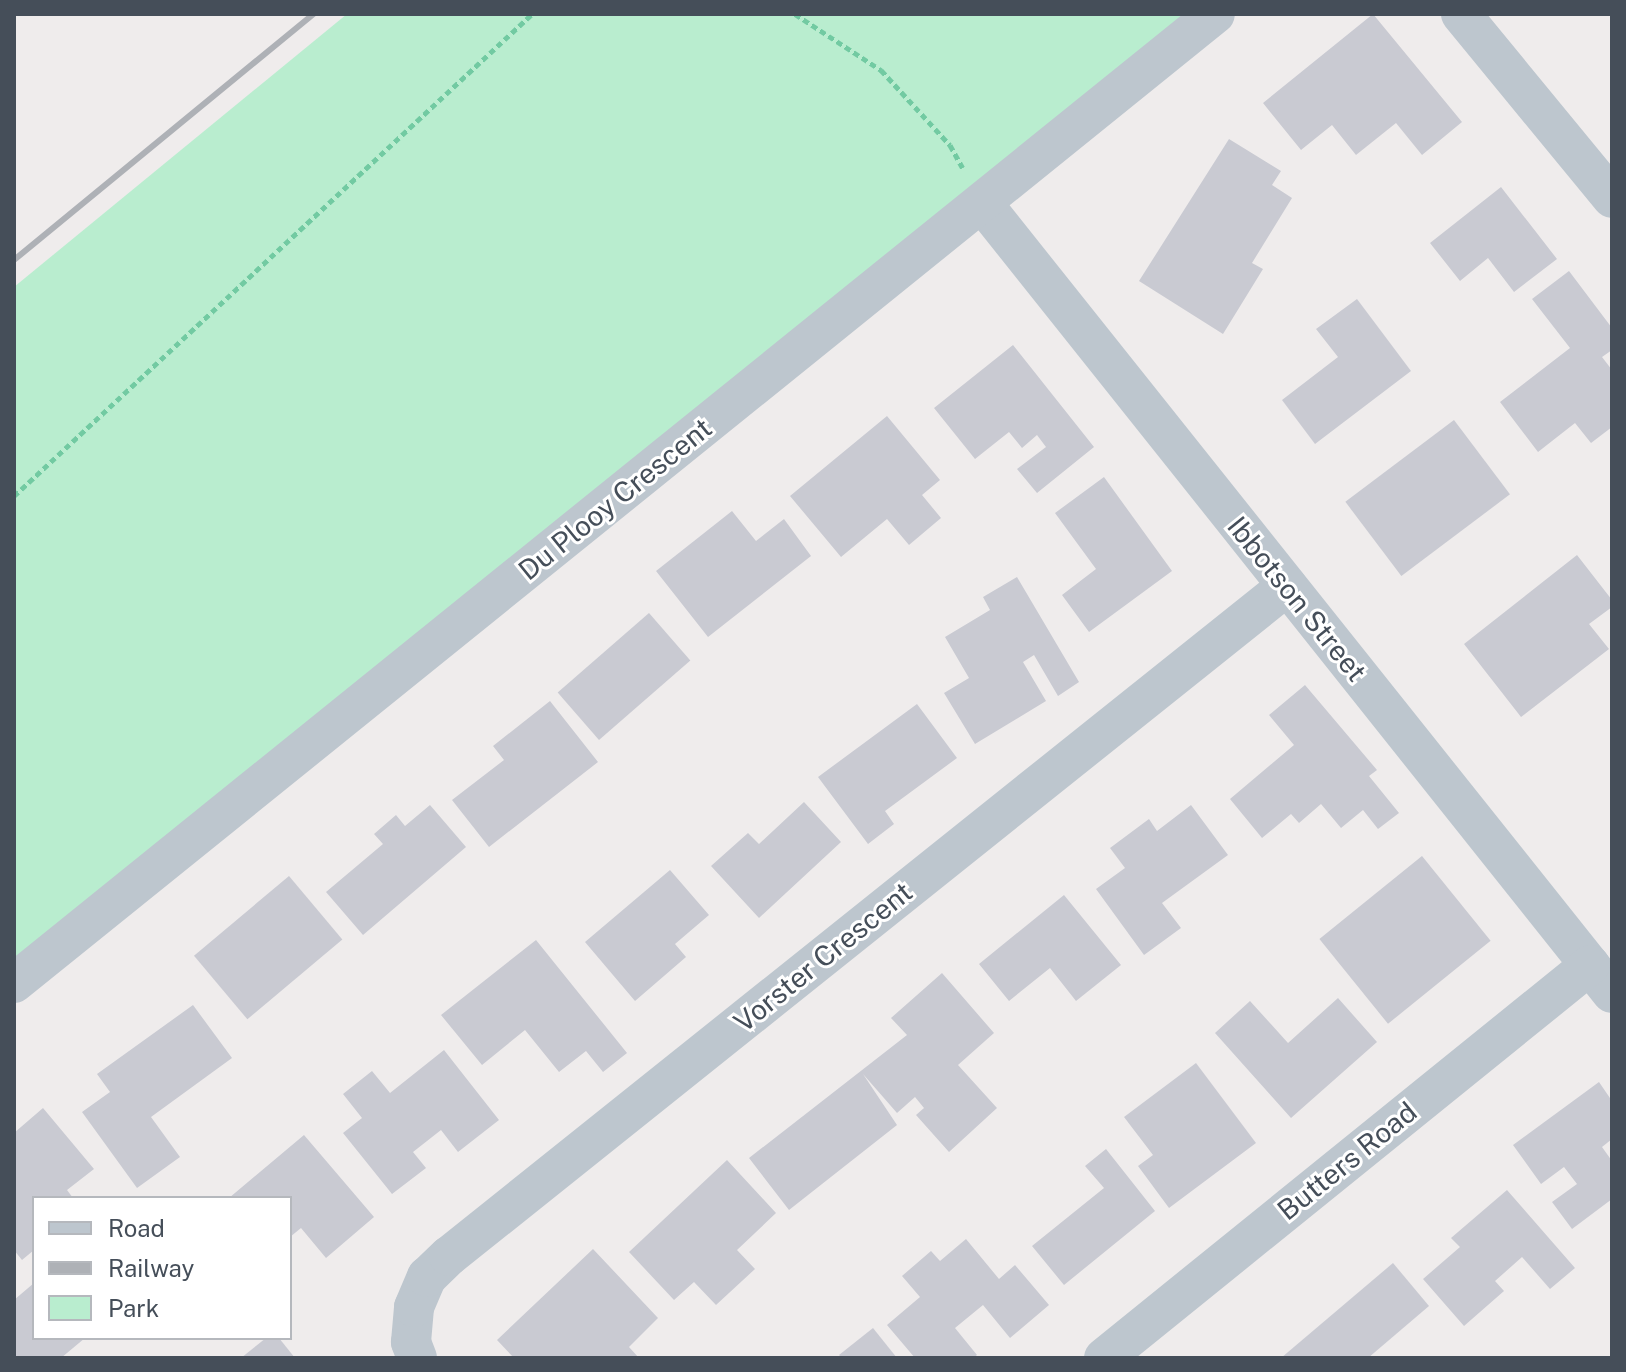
<!DOCTYPE html>
<style>
body{margin:0}
#map{position:relative;width:1626px;height:1372px;overflow:hidden;background:#efecec;font-family:"Public Sans",sans-serif}
div>[style]{position:absolute}
.green>*{inset:0;background:#b9edcf}
.building>*{inset:0;background:#c9cad2;transform-origin:0 0}
.path>*{height:5px;margin-top:-2.5px;transform-origin:0;background:repeating-linear-gradient(90deg,#72caa2 0 6px,transparent 0 10px)}
.minor>*{height:40px;margin:-20px;padding:0 20px;transform-origin:20px;border-radius:20px;background:#bdc6ce}
.rail>*{height:6px;margin:-3px;padding:0 3px;transform-origin:3px;border-radius:3px;background:#aeb1b6}
span{translate:-50% -50%;white-space:nowrap;text-align:center;line-height:1.15;-webkit-text-stroke:6px #fff;paint-order:stroke}
.street-label{font-size:28px;color:#454e59}
.frame{position:absolute;inset:0;border:16px solid #454e59;pointer-events:none}
.legend{position:absolute;left:32px;top:1196px;width:260px;height:144px;box-sizing:border-box;background:#fff;border:2px solid #b5b8bd;margin:0;padding:10px 14px;list-style:none;font-size:24px;color:#454e59}
.legend li{display:flex;align-items:center;gap:16px;height:40px}
.legend b{width:40px;border:2px solid #b5b8bd}
</style>
<div id="map">
<div class="green">
<div style="clip-path:polygon(347px 14px,1197px 14px,14px 959px,14px 287px)"></div>
</div>
<div class="building">
<div style="clip-path:polygon(1373px 14px,1462px 122px,1422px 155px,1396px 123px,1356px 155px,1332px 125px,1301px 150px,1263px 103px)"></div>
<div style="clip-path:polygon(1229px 139px,1281px 171px,1272px 185px,1292px 198px,1252px 263px,1263px 269px,1223px 334px,1139px 281px)"></div>
<div style="clip-path:polygon(1501px 187px,1557px 259px,1514px 292px,1488px 258px,1460px 281px,1430px 243px)"></div>
<div style="clip-path:polygon(1569px 271px,1612px 328px,1612px 350px,1602px 357px,1612px 370px,1612px 427px,1591px 443px,1575px 423px,1538px 452px,1500px 402px,1570px 348px,1532px 299px)"></div>
<div style="clip-path:polygon(1357px 299px,1411px 371px,1315px 444px,1282px 400px,1338px 357px,1316px 329px)"></div>
<div style="clip-path:polygon(1013px 345px,1094px 447px,1037px 493px,1017px 469px,1046px 447px,1037px 435px,1022px 448px,1009px 432px,975px 459px,934px 408px)"></div>
<div style="clip-path:polygon(887px 416px,940px 480px,922px 495px,941px 518px,909px 545px,887px 519px,841px 557px,790px 496px)"></div>
<div style="left:1454px;top:420px;width:93px;height:136px;rotate:53deg"></div>
<div style="clip-path:polygon(1104px 477px,1172px 571px,1089px 632px,1062px 595px,1096px 569px,1055px 513px)"></div>
<div style="clip-path:polygon(732px 511px,756px 541px,784px 519px,811px 556px,708px 637px,656px 571px)"></div>
<div style="clip-path:polygon(1577px 555px,1612px 600px,1612px 607px,1589px 624px,1609px 649px,1521px 717px,1464px 644px)"></div>
<div style="clip-path:polygon(1017px 577px,1079px 682px,1058px 696px,1034px 655px,1023px 662px,1046px 701px,975px 744px,944px 693px,969px 678px,945px 637px,990px 610px,983px 597px)"></div>
<div style="left:649px;top:613px;width:63px;height:121px;rotate:49deg"></div>
<div style="clip-path:polygon(1305px 685px,1377px 770px,1369px 776px,1399px 813px,1378px 829px,1363px 810px,1341px 828px,1321px 804px,1299px 823px,1291px 814px,1262px 838px,1230px 799px,1294px 745px,1269px 715px)"></div>
<div style="clip-path:polygon(550px 701px,598px 762px,489px 847px,452px 800px,504px 760px,493px 746px)"></div>
<div style="clip-path:polygon(917px 704px,957px 758px,885px 811px,894px 824px,868px 844px,818px 777px)"></div>
<div style="clip-path:polygon(804px 802px,841px 842px,759px 918px,711px 866px,748px 833px,759px 844px)"></div>
<div style="clip-path:polygon(430px 805px,466px 847px,363px 935px,326px 892px,383px 844px,374px 834px,396px 815px,405px 826px)"></div>
<div style="clip-path:polygon(1191px 805px,1228px 855px,1162px 903px,1181px 928px,1144px 955px,1096px 889px,1125px 868px,1110px 848px,1149px 819px,1157px 831px)"></div>
<div style="left:1422px;top:856px;width:109px;height:132px;rotate:51deg"></div>
<div style="clip-path:polygon(670px 870px,709px 915px,675px 944px,686px 957px,635px 1001px,585px 942px)"></div>
<div style="left:289px;top:876px;width:83px;height:124px;rotate:50deg"></div>
<div style="clip-path:polygon(1064px 895px,1121px 965px,1076px 1001px,1050px 968px,1009px 1001px,979px 964px)"></div>
<div style="clip-path:polygon(536px 940px,627px 1053px,603px 1072px,586px 1051px,559px 1072px,525px 1030px,482px 1065px,441px 1015px)"></div>
<div style="clip-path:polygon(942px 973px,994px 1033px,958px 1065px,997px 1108px,949px 1152px,916px 1115px,924px 1108px,915px 1097px,897px 1113px,863px 1074px,897px 1125px,789px 1210px,749px 1158px,907px 1035px,891px 1018px)"></div>
<div style="clip-path:polygon(1338px 998px,1377px 1042px,1291px 1118px,1215px 1033px,1250px 1001px,1288px 1043px)"></div>
<div style="clip-path:polygon(193px 1005px,232px 1058px,151px 1117px,180px 1157px,137px 1188px,82px 1112px,110px 1092px,97px 1074px)"></div>
<div style="clip-path:polygon(444px 1050px,499px 1120px,458px 1152px,441px 1130px,413px 1152px,426px 1168px,392px 1194px,343px 1133px,362px 1118px,343px 1094px,372px 1071px,390px 1093px)"></div>
<div style="clip-path:polygon(1196px 1063px,1256px 1143px,1169px 1208px,1138px 1166px,1153px 1155px,1124px 1117px)"></div>
<div style="clip-path:polygon(1599px 1082px,1612px 1101px,1612px 1139px,1602px 1147px,1612px 1161px,1612px 1199px,1572px 1229px,1552px 1202px,1577px 1184px,1564px 1167px,1541px 1184px,1513px 1145px)"></div>
<div style="clip-path:polygon(43px 1108px,94px 1169px,67px 1190px,73px 1198px,34px 1198px,34px 1250px,22px 1260px,14px 1250px,14px 1133px)"></div>
<div style="clip-path:polygon(304px 1135px,374px 1217px,326px 1258px,301px 1228px,290px 1237px,290px 1198px,229px 1198px)"></div>
<div style="clip-path:polygon(1106px 1149px,1155px 1211px,1064px 1285px,1032px 1246px,1104px 1188px,1085px 1166px)"></div>
<div style="clip-path:polygon(727px 1160px,776px 1213px,737px 1250px,755px 1269px,716px 1305px,694px 1282px,674px 1300px,629px 1252px)"></div>
<div style="clip-path:polygon(1507px 1190px,1575px 1268px,1550px 1289px,1522px 1257px,1495px 1281px,1504px 1291px,1464px 1326px,1423px 1279px,1460px 1247px,1451px 1238px)"></div>
<div style="clip-path:polygon(966px 1239px,999px 1279px,1015px 1265px,1049px 1305px,1010px 1338px,983px 1305px,955px 1328px,977px 1355px,973px 1358px,915px 1358px,887px 1325px,920px 1297px,902px 1276px,931px 1251px,940px 1261px)"></div>
<div style="clip-path:polygon(593px 1249px,658px 1318px,629px 1347px,639px 1358px,514px 1358px,497px 1340px)"></div>
<div style="clip-path:polygon(1393px 1263px,1429px 1306px,1368px 1358px,1281px 1358px)"></div>
<div style="clip-path:polygon(34px 1283px,34px 1338px,85px 1338px,61px 1358px,14px 1358px,14px 1300px)"></div>
<div style="clip-path:polygon(873px 1328px,897px 1358px,842px 1358px,839px 1355px)"></div>
<div style="clip-path:polygon(266px 1338px,279px 1338px,295px 1358px,241px 1358px)"></div>
</div>
<div class="path">
<div style="left:795px;top:14px;width:103px;rotate:33.1deg"></div>
<div style="left:881px;top:70px;width:102px;rotate:47.4deg"></div>
<div style="left:950px;top:145px;width:26px;rotate:61deg"></div>
<div style="left:14px;top:496px;width:708px;rotate:-42.94deg"></div>
</div>
<div class="minor">
<div style="left:1461px;top:14px;width:238px;rotate:50.6deg"></div>
<div style="left:983px;top:204px;width:1009px;rotate:51.44deg"></div>
<div style="left:14px;top:983px;width:1543px;rotate:-38.9deg"></div>
<div style="left:417px;top:1358px;width:17px;rotate:-111deg"></div>
<div style="left:411px;top:1342px;width:35px;rotate:-85deg"></div>
<div style="left:414px;top:1307px;width:33px;rotate:-67deg"></div>
<div style="left:427px;top:1277px;width:30px;rotate:-44deg"></div>
<div style="left:449px;top:1256px;width:1073px;rotate:-38.64deg"></div>
<div style="left:1104px;top:1358px;width:625px;rotate:-38.96deg"></div>
</div>
<div class="rail">
<div style="left:14px;top:260px;width:388px;rotate:-39.4deg"></div>
</div>
<div class="street-label">
<span style="left:615px;top:499px;rotate:-39deg">Du Plooy Crescent</span>
<span style="left:1297px;top:599px;rotate:51deg">Ibbotson Street</span>
<span style="left:823px;top:957px;rotate:-39deg">Vorster Crescent</span>
<span style="left:1347px;top:1161px;rotate:-39deg">Butters Road</span>
</div>
<div class="frame"></div>
<ul class="legend">
<li><b style="height:10px;background:#bdc6ce"></b>Road</li>
<li><b style="height:10px;background:#aeb1b6"></b>Railway</li>
<li><b style="height:22px;background:#b9edcf"></b>Park</li>
</ul>
</div>
